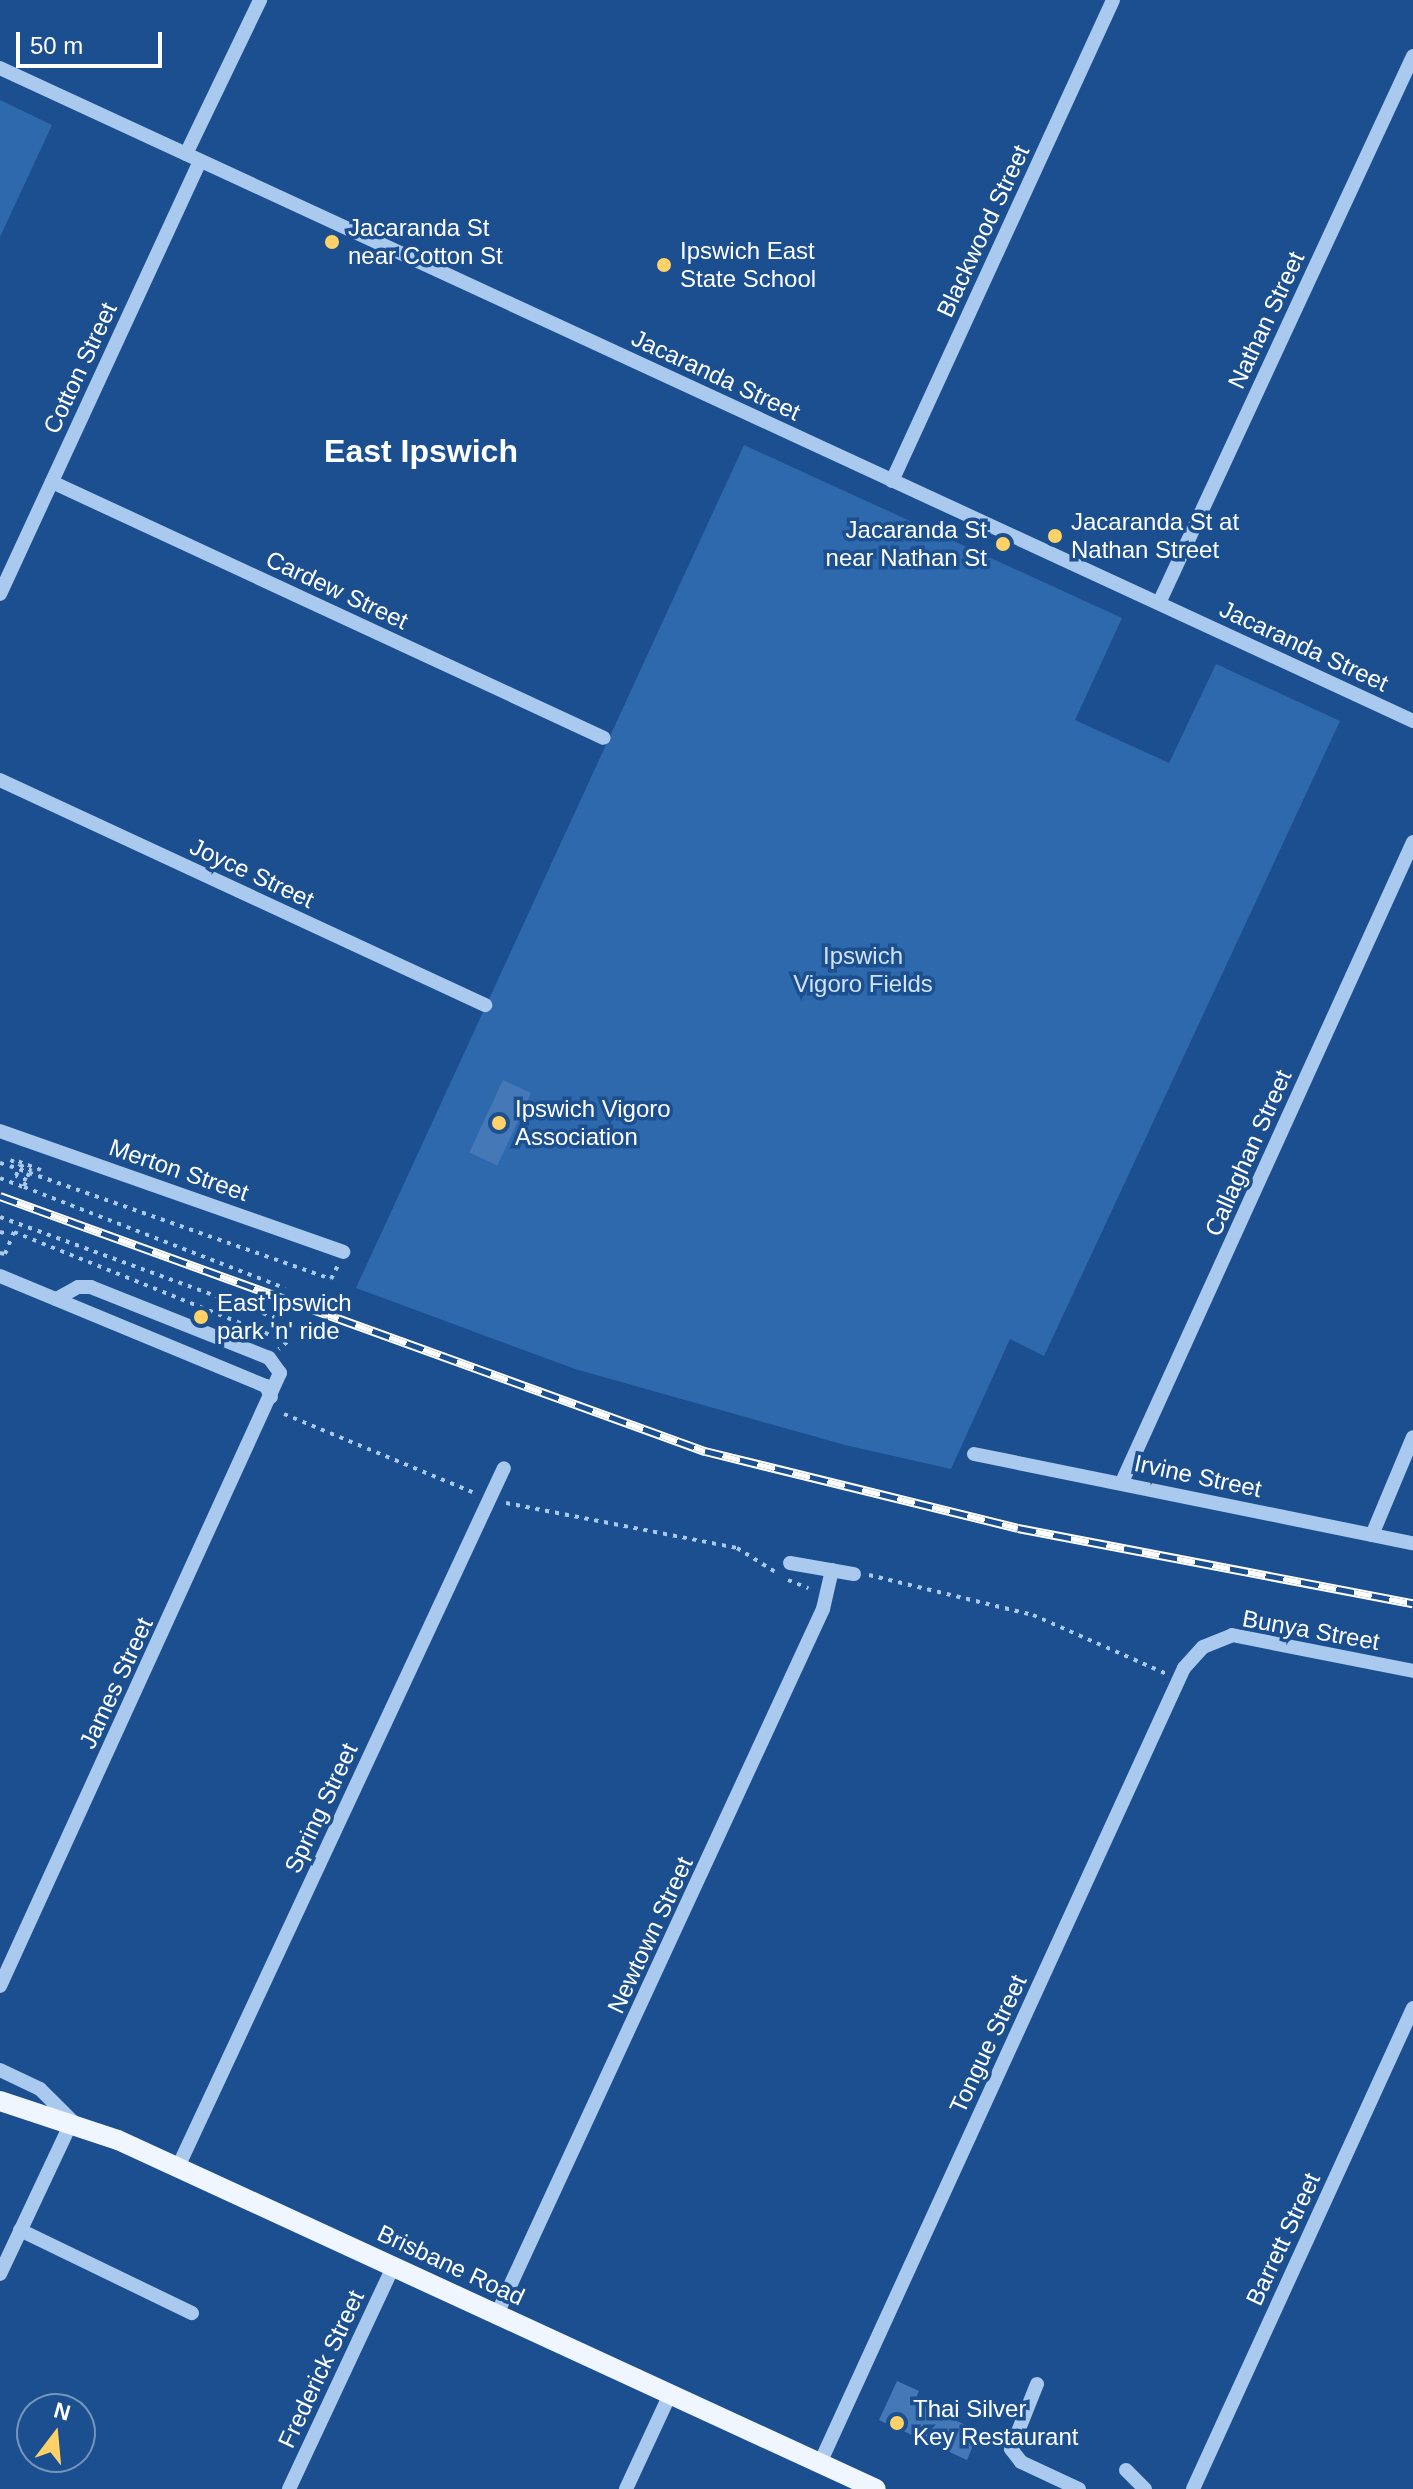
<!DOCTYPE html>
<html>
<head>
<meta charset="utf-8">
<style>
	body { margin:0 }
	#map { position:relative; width:1413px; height:2489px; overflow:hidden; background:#1b4f8f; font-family:Helvetica,sans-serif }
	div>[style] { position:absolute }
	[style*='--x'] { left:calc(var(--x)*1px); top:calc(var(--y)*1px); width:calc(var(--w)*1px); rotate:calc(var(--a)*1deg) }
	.green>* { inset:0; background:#2e69ad }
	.building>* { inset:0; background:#4478b7; transform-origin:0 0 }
	.path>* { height:4px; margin-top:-2px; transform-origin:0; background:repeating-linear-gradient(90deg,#a9c9ee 0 4px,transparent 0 10px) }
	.minor>* { height:14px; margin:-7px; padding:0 7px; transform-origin:7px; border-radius:7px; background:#a9c9ee }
	.major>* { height:20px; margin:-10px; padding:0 10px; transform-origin:10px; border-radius:10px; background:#f0f6ff }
	.rail>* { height:9px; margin-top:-4.5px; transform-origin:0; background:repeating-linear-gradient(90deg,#1b4f8f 0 18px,#fff 0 36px); box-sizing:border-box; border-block:2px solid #fff }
	.dots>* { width:22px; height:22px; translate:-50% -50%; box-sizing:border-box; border:4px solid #1b4f8f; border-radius:50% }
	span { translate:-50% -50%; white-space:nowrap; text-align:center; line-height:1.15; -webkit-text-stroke:7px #1b4f8f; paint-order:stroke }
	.poi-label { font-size:24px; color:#fff }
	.left { translate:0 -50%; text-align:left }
	.right { translate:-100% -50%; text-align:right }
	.street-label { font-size:24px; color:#fff }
	.park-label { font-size:24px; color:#cfe3fa }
	.district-label { font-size:32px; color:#fff; font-weight:700 }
	.north { position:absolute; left:16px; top:2393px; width:80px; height:80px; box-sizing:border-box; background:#1b4f8f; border:2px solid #7695bc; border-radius:50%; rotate:16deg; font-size:22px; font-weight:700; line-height:32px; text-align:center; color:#fff }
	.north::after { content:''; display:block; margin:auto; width:28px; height:36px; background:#ffd166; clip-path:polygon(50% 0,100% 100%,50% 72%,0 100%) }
	.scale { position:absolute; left:16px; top:32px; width:146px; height:36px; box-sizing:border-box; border:4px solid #fff; border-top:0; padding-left:10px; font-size:24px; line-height:28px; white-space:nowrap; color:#fff; -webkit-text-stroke:6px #1b4f8f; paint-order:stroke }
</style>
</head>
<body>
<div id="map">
	<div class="green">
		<i style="clip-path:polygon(0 100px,52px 125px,0 237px)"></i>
		<i style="clip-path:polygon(744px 445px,1122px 618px,1075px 720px,1169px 763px,1216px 664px,1340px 721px,1044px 1356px,1010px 1339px,951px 1469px,845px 1445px,575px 1369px,356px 1288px)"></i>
	</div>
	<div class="building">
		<i style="left:503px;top:1080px;width:31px;height:80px;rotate:25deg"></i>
		<i style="clip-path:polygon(897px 2381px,919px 2391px,914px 2402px,979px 2431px,967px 2460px,879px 2420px)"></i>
	</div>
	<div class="path">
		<i style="--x:0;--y:1163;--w:10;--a:17"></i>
		<i style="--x:41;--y:1170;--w:30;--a:-159"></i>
		<i style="--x:13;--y:1159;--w:8;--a:113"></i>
		<i style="--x:10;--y:1166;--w:340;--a:19.4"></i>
		<i style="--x:331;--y:1279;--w:16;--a:-63"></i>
		<i style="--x:29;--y:1173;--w:15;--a:110"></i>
		<i style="--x:24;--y:1187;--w:280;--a:21.2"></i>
		<i style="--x:0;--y:1178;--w:26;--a:21"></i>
		<i style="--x:27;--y:1180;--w:12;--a:-160"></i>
		<i style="--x:16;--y:1176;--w:12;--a:-70"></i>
		<i style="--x:20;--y:1165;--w:13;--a:27"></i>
		<i style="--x:0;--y:1217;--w:292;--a:20.1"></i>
		<i style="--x:0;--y:1232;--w:8;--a:14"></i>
		<i style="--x:0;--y:1253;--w:5;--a:11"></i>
		<i style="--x:5;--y:1254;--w:24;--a:-68"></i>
		<i style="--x:14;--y:1232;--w:294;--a:21.9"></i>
		<i style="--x:287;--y:1342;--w:11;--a:139"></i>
		<i style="--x:284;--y:1414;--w:204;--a:22.5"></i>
		<i style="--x:506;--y:1503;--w:235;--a:11"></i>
		<i style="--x:737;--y:1548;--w:47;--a:32"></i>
		<i style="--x:869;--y:1575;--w:169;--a:13.7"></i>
		<i style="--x:1033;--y:1615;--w:146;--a:23.8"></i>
		<i style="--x:788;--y:1580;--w:22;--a:22"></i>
	</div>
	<div class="minor">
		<i style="--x:0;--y:68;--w:1557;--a:24.8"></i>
		<i style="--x:186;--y:154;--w:171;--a:-64.3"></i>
		<i style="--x:892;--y:481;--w:529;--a:-65.32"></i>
		<i style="--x:52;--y:482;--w:608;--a:24.88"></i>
		<i style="--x:0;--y:594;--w:477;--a:-65.2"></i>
		<i style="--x:1159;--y:603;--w:603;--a:-65.09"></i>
		<i style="--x:0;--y:780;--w:535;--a:24.89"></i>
		<i style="--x:0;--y:1131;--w:364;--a:19.4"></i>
		<i style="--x:0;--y:1276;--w:288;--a:22.5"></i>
		<i style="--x:266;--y:1386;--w:12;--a:66"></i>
		<i style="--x:974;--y:1454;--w:448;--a:11.5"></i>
		<i style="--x:1122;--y:1482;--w:703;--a:-65.55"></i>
		<i style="--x:1372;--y:1535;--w:106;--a:-67.3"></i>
		<i style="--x:790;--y:1563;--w:65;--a:9.8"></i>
		<i style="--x:0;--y:1986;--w:674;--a:-65.45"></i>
		<i style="--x:280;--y:1373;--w:19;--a:-126"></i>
		<i style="--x:269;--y:1358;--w:192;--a:-158.3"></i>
		<i style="--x:91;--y:1287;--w:13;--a:180"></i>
		<i style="--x:78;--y:1287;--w:25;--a:151"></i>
		<i style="--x:0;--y:2070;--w:44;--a:25.4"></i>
		<i style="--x:40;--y:2089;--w:45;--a:45"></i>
		<i style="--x:72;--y:2121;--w:169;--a:115.2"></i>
		<i style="--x:178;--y:2167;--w:771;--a:-65"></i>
		<i style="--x:20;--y:2230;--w:191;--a:25.8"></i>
		<i style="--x:497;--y:2314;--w:777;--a:-65.18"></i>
		<i style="--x:823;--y:1609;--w:40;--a:-77"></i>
		<i style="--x:1037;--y:2384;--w:70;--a:111.8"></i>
		<i style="--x:1011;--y:2449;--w:16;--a:52"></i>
		<i style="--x:1021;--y:2462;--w:64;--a:25"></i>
		<i style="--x:820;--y:2463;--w:874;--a:-65.4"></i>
		<i style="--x:1184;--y:1668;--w:28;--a:-48"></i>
		<i style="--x:1203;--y:1647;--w:31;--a:-22"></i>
		<i style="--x:1232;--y:1635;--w:185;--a:11.2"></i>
		<i style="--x:1126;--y:2470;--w:27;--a:45"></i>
		<i style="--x:289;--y:2489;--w:245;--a:-64.9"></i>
		<i style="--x:626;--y:2489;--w:105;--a:-65.1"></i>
		<i style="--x:1193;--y:2489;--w:529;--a:-65.42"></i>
	</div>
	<div class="major">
		<i style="--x:0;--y:2101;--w:124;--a:18.3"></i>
		<i style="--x:118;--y:2140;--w:834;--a:24.72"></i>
	</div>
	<div class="rail">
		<i style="--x:0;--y:1196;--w:750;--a:19.89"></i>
		<i style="--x:705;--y:1451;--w:322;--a:13.8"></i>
		<i style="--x:1018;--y:1528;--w:402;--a:10.8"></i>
	</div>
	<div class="dots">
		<i style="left:332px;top:242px;background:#ffd166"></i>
		<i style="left:664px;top:265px;background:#ffd166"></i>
		<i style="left:1055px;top:536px;background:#ffd166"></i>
		<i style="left:1003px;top:544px;background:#ffd166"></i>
		<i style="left:499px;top:1123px;background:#ffd166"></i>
		<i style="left:201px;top:1317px;background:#ffd166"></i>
		<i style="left:897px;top:2423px;background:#ffd166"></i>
	</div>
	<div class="poi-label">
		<span class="left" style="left:348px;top:242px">Jacaranda St<br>near Cotton St</span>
		<span class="left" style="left:680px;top:265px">Ipswich East<br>State School</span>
		<span class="left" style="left:1071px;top:536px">Jacaranda St at<br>Nathan Street</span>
		<span class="right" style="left:987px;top:544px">Jacaranda St<br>near Nathan St</span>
		<span class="left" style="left:515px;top:1123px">Ipswich Vigoro<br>Association</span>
		<span class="left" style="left:217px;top:1317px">East Ipswich<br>park 'n' ride</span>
		<span class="left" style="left:913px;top:2423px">Thai Silver<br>Key Restaurant</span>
	</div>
	<div class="street-label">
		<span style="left:983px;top:231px;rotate:-65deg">Blackwood Street</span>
		<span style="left:1266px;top:320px;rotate:-65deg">Nathan Street</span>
		<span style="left:80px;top:368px;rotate:-65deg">Cotton Street</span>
		<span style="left:716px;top:375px;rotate:25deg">Jacaranda Street</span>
		<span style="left:337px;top:590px;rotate:25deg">Cardew Street</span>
		<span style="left:1304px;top:646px;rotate:25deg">Jacaranda Street</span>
		<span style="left:252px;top:873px;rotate:25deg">Joyce Street</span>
		<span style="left:1248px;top:1153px;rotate:-66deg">Callaghan Street</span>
		<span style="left:179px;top:1170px;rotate:19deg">Merton Street</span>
		<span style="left:1198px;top:1476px;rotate:12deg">Irvine Street</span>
		<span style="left:1311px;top:1630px;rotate:10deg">Bunya Street</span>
		<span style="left:116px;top:1683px;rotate:-65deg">James Street</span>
		<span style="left:321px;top:1808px;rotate:-65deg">Spring Street</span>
		<span style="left:650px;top:1935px;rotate:-65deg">Newtown Street</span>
		<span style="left:988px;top:2044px;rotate:-65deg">Tongue Street</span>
		<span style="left:1283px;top:2239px;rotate:-65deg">Barrett Street</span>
		<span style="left:451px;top:2265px;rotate:25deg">Brisbane Road</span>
		<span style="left:321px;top:2369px;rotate:-65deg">Frederick Street</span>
	</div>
	<div class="park-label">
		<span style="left:863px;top:970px">Ipswich<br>Vigoro Fields</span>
	</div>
	<div class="district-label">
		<span style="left:421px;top:451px">East Ipswich</span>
	</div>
	<div class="north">N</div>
	<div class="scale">50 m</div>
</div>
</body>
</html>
